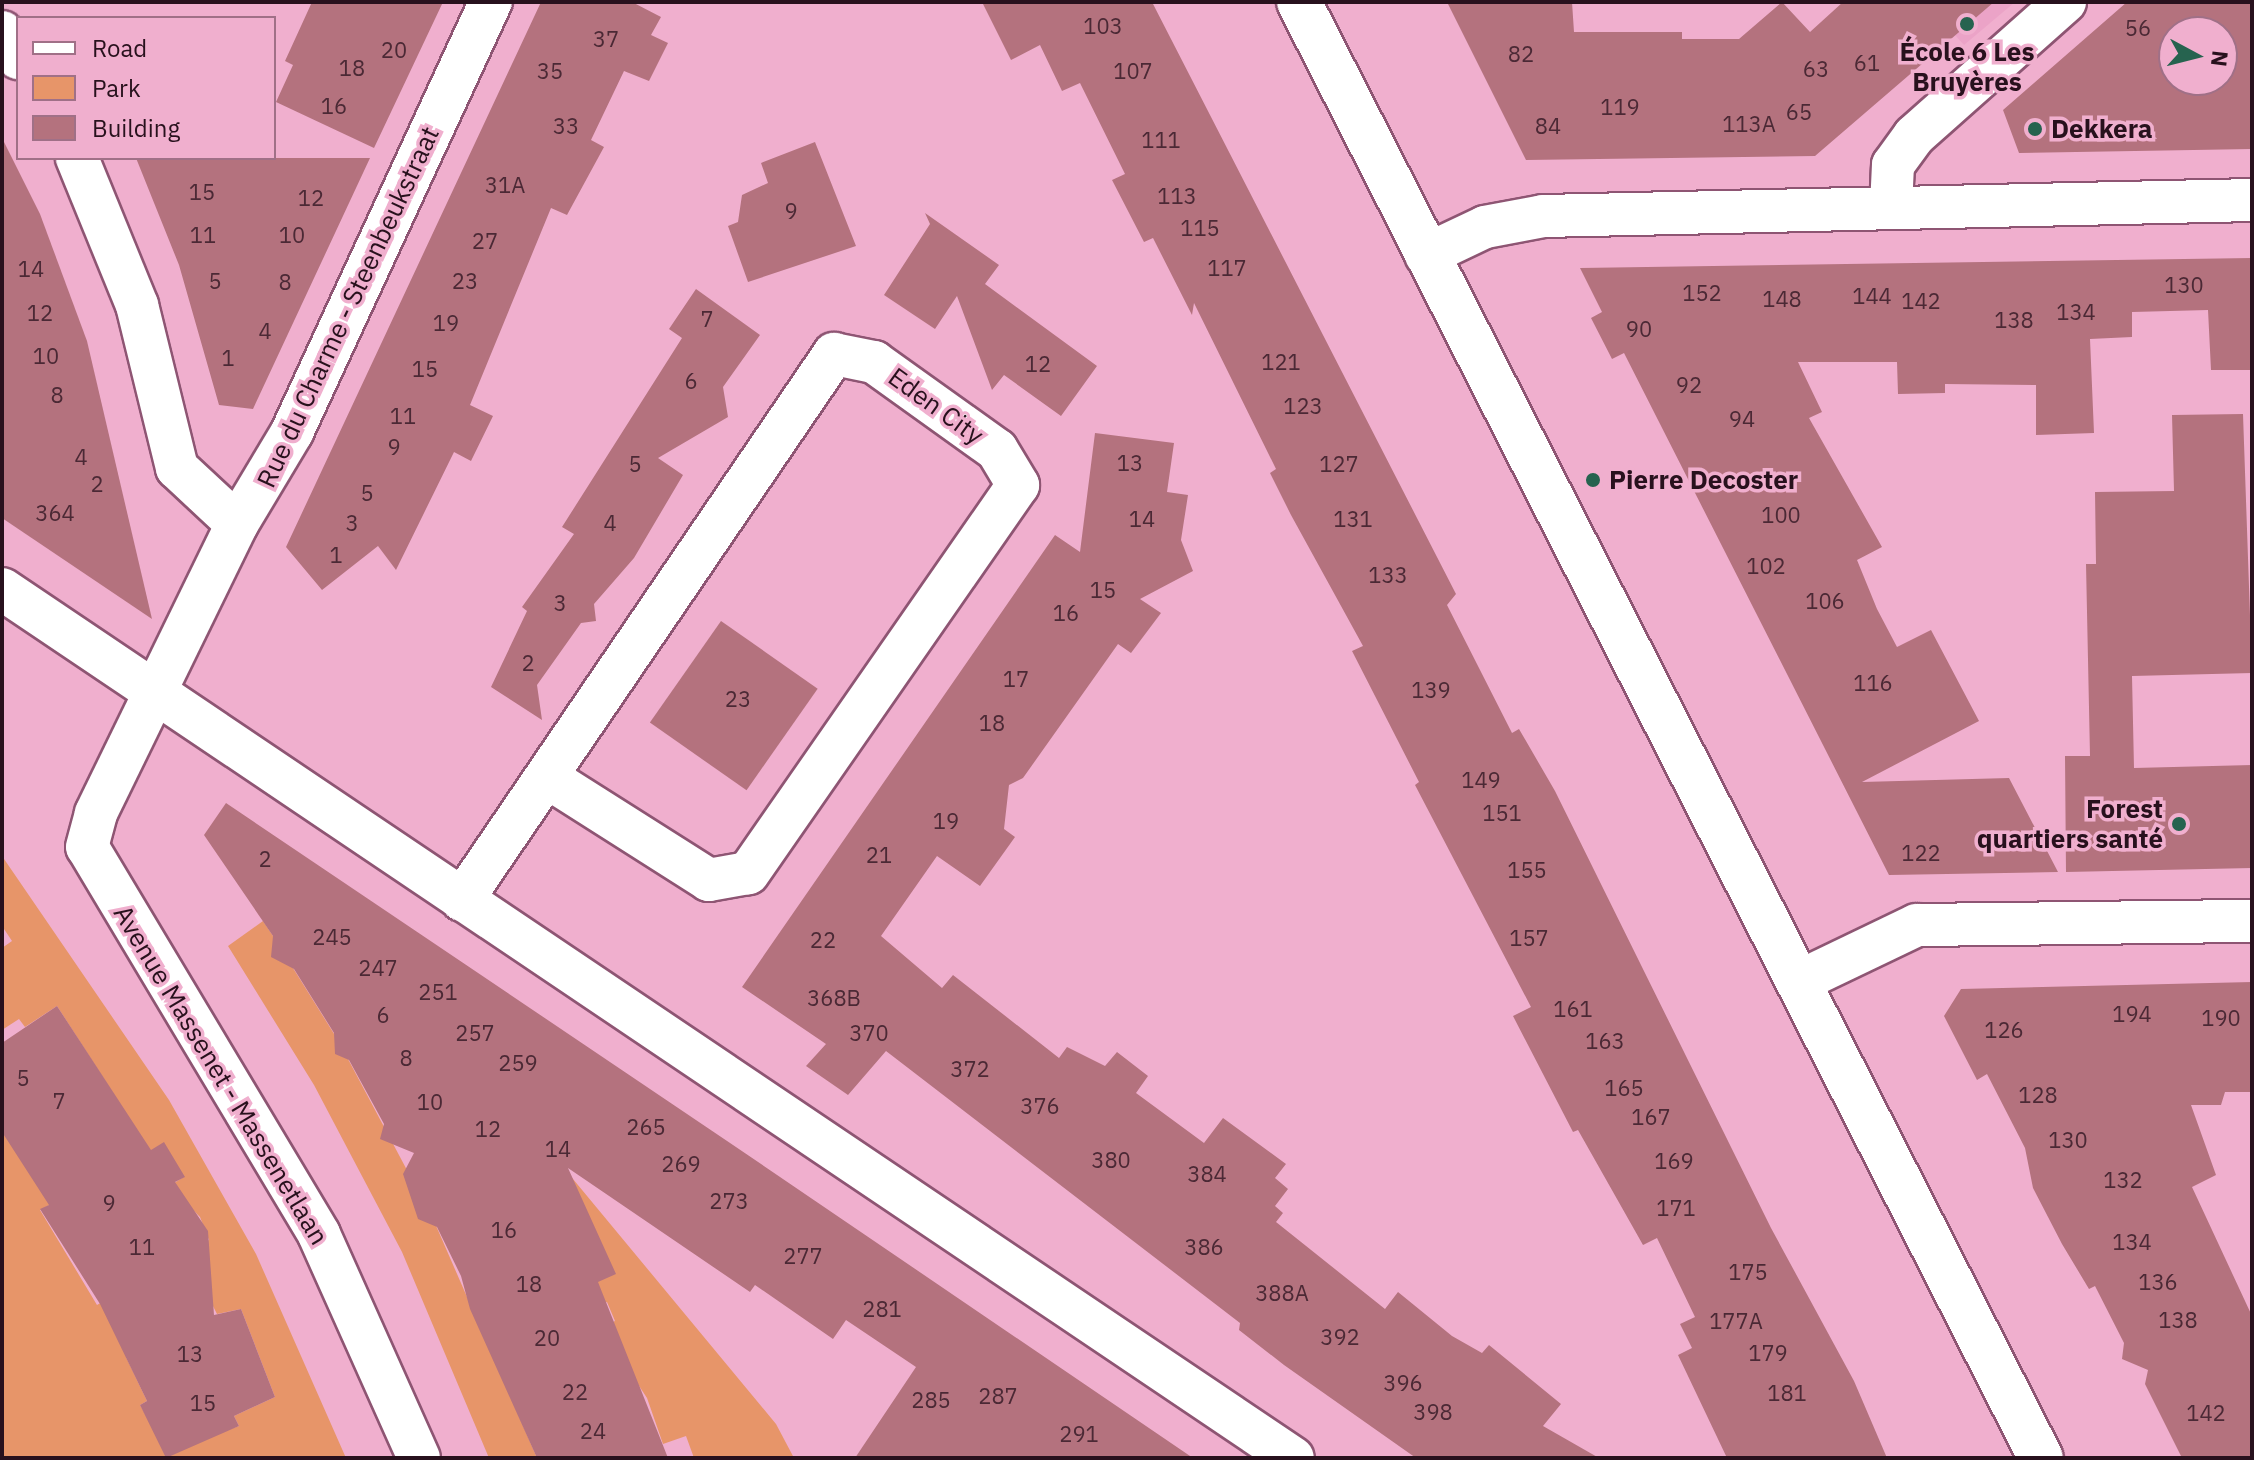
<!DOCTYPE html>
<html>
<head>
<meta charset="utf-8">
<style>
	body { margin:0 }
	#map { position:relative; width:2254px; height:1460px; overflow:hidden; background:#f0afce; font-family:"IBM Plex Sans",sans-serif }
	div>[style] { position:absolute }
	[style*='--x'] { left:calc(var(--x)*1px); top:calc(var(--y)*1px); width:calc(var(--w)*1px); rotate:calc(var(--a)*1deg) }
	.built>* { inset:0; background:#eba3c7 }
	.green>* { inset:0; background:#e79569 }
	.building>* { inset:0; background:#b4727e; transform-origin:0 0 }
	.roads { filter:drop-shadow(2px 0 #8e5573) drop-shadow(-2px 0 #8e5573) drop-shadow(0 2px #8e5573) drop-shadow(0 -2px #8e5573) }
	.minor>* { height:42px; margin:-21px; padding:0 21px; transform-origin:21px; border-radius:21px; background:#fff }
	.tertiary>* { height:44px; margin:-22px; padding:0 22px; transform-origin:22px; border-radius:22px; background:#fff }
	.dots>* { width:22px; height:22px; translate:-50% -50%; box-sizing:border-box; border:4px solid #f0afce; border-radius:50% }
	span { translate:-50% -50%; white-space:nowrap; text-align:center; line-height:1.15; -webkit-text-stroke:7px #f0afce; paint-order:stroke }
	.number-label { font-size:22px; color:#4b2935 }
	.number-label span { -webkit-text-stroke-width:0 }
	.poi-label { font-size:26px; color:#28111d; font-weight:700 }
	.left { translate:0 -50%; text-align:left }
	.right { translate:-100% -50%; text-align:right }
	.street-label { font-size:26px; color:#28111d }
	.frame { position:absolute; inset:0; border:4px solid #28111d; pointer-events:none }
	.legend { position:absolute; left:16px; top:16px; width:260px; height:144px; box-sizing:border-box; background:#f0afce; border:2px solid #a07087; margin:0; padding:10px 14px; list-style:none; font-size:24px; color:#28111d }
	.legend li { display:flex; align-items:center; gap:16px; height:40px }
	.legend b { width:40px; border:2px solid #a07087 }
	.north { position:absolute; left:2158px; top:16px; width:80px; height:80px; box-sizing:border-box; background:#f0afce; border:2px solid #a07087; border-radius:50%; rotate:97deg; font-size:22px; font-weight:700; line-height:32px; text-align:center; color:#28111d }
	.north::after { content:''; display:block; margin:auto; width:28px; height:36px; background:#26634f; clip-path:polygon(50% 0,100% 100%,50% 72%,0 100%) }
</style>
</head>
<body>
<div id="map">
	<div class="built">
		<i style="clip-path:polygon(1925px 2px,2015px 2px,1964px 45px)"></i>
	</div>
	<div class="green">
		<i style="clip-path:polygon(evenodd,2px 856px,169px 1100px,256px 1254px,346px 1458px,2px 1458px,2px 1132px,115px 1096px,57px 1006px,25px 1027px,19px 1019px,2px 1030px,2px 948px,12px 941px,2px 926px,2px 856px,119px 1168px,184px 1177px,169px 1186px,200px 1217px,209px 1240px,97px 1305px,40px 1210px,119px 1168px,2px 856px,212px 1304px,217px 1314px,241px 1309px,275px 1397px,234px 1416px,239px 1426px,166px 1452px,140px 1405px,147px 1401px,126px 1357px,212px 1304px)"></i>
		<i style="clip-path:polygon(263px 921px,275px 939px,273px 957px,288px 960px,336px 1037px,336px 1052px,348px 1059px,434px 1221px,537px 1458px,489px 1458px,402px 1252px,314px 1085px,228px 946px)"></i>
		<i style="clip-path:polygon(568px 1173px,776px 1424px,794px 1458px,694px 1458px,686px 1436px,663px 1444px,647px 1398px,601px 1328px,615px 1321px,607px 1302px,593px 1308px)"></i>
	</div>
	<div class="building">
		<i style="clip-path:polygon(312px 2px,443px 2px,374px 148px,276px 102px,293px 65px,285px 61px)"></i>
		<i style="clip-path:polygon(541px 2px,632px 2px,661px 17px,651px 35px,668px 43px,649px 81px,624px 71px,591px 140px,604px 147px,567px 215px,551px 208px,470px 405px,493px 416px,471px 461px,454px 452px,396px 570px,378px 546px,322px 590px,286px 547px)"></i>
		<i style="clip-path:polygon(982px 2px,1152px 2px,1456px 594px,1447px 605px,1512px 733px,1519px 729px,1555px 791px,1771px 1228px,1854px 1381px,1887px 1458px,1727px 1458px,1678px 1355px,1692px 1348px,1680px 1324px,1695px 1317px,1657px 1238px,1643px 1245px,1578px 1130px,1573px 1132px,1513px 1016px,1531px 1007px,1415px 785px,1419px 782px,1352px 651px,1363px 646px,1291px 515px,1270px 473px,1276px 469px,1194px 303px,1192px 315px,1153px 238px,1144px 242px,1112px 180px,1125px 174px,1080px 83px,1062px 91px,1040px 45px,1011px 60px)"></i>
		<i style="clip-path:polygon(1447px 2px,1572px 2px,1574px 32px,1682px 32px,1682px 39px,1739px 39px,1782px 2px,1810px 32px,1843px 2px,1994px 2px,1815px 156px,1526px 160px)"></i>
		<i style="clip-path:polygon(evenodd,2127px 2px,2252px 2px,2252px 149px,2019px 153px,2003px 110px,2127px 2px,2174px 32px,2222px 32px,2222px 80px,2174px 80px,2174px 32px)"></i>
		<i style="clip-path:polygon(2px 138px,40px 214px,87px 341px,152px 619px,2px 518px)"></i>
		<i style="clip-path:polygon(815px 142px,856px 246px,748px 282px,728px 226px,738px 222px,742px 195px,768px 183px,761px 163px)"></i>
		<i style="clip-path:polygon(136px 158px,370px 158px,253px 409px,219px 405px,179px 265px)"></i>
		<i style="clip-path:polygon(925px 213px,999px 265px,985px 284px,1097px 366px,1061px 416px,1004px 375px,992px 390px,957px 296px,935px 329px,884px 295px,930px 224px)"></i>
		<i style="clip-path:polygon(2252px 258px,2252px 370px,2211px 370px,2208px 310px,2132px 312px,2132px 337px,2090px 339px,2094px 433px,2036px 435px,2036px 385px,1945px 384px,1945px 393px,1898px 394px,1897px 362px,1798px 362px,1822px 412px,1809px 418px,1882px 547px,1857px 560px,1877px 609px,1897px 647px,1931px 630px,1979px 721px,1862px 782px,2009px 778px,2058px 872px,1889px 875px,1624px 353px,1612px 359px,1591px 318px,1602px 312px,1580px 268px)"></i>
		<i style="clip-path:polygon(696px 289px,760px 335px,723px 387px,728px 417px,658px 458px,683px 475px,634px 558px,594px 604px,596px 621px,581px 623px,537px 685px,542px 720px,491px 687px,527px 611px,522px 607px,574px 534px,562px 527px,682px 338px,669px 329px)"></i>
		<i style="clip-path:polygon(2243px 414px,2252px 673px,2132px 676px,2134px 768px,2252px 765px,2252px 868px,2066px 872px,2065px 756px,2090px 756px,2086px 564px,2096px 564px,2095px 492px,2174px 491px,2172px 415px)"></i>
		<i style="clip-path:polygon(1095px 433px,1174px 443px,1167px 492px,1188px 495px,1181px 540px,1193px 571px,1140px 599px,1161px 613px,1131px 653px,1118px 644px,1023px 778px,1009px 785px,1004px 829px,1015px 837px,980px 886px,937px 856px,881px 936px,942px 988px,953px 975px,1059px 1058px,1067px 1047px,1105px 1066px,1117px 1052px,1148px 1076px,1136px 1093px,1204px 1143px,1223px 1118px,1286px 1164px,1275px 1178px,1288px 1189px,1275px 1206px,1283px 1213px,1276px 1222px,1385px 1309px,1398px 1292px,1452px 1336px,1482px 1353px,1489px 1345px,1561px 1404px,1543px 1426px,1599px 1458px,1416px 1458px,1284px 1365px,1239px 1330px,1240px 1323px,886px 1051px,848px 1095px,806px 1066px,826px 1044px,742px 987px,1055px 535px,1080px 552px)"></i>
		<i style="left:721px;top:621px;width:118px;height:124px;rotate:35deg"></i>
		<i style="clip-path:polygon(226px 803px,733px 1145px,1193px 1458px,855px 1458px,916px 1367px,846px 1320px,833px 1339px,755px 1285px,750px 1292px,568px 1168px,616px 1274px,598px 1282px,668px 1458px,537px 1458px,470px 1309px,461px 1276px,437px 1227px,418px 1219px,403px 1174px,414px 1153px,380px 1139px,384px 1124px,349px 1060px,335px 1054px,334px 1033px,294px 969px,271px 957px,273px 936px,204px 835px)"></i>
		<i style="clip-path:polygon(2252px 982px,2252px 1092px,2225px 1092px,2221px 1105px,2191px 1105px,2216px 1175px,2192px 1187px,2252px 1316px,2252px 1458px,2182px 1458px,2145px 1384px,2148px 1370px,2122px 1359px,2124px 1343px,2095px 1286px,2089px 1289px,2062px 1244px,2033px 1188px,2025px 1148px,1987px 1074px,1977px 1080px,1944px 1016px,1961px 989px)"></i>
		<i style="clip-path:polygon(57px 1006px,151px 1150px,164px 1142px,185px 1177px,175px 1182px,208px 1231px,214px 1315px,241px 1309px,275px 1397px,234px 1416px,239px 1426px,166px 1458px,140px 1405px,147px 1401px,100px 1304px,40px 1209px,49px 1205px,2px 1132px,2px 1043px)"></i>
	</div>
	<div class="roads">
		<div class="minor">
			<i style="--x:2;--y:32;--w:31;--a:58"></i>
			<i style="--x:77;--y:158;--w:159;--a:67.8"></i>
			<i style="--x:137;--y:305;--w:168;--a:76.2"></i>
			<i style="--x:177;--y:468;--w:82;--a:43"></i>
			<i style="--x:1891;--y:207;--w:42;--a:-87.3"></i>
			<i style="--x:1893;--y:165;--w:36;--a:-54"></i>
			<i style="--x:1914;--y:136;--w:202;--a:-41.6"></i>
			<i style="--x:1426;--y:255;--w:65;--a:-25.4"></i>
			<i style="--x:1485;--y:227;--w:59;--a:-10.7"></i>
			<i style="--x:1543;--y:216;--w:709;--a:-1.29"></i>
			<i style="--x:2;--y:589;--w:1556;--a:33.95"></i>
			<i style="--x:462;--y:900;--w:661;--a:-55.73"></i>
			<i style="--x:834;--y:354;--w:41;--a:11.3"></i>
			<i style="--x:874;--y:362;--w:151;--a:35.6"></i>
			<i style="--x:997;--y:450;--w:41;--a:59"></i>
			<i style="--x:1018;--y:485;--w:473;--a:124.8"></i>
			<i style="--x:748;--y:873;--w:40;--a:170"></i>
			<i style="--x:709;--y:880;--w:192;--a:-147.6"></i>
			<i style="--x:1802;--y:980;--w:127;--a:-25.6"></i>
			<i style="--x:1917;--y:925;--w:335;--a:-0.7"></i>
			<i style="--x:419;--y:1458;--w:245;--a:-114.1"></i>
			<i style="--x:319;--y:1234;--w:451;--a:-120.9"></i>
			<i style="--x:87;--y:847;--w:35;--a:-75"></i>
			<i style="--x:96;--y:813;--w:322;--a:-64"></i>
			<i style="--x:237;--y:524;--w:107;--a:-59.1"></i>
			<i style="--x:292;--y:432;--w:474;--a:-65.2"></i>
		</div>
		<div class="tertiary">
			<i style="--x:1299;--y:2;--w:1634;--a:63"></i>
		</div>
	</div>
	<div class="dots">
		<i style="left:1967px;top:24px;background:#26634f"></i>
		<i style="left:2035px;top:129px;background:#26634f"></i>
		<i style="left:1593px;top:480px;background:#26634f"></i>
		<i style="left:2179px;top:824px;background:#26634f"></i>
	</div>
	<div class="number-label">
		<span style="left:1103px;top:26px">103</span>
		<span style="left:2138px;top:28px">56</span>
		<span style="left:606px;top:39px">37</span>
		<span style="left:394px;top:50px">20</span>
		<span style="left:1521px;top:54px">82</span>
		<span style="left:1867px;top:63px">61</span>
		<span style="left:352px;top:68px">18</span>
		<span style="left:1816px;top:69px">63</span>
		<span style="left:550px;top:71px">35</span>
		<span style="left:1133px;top:71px">107</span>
		<span style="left:334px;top:106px">16</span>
		<span style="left:1620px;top:107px">119</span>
		<span style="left:1799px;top:112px">65</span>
		<span style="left:1749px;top:124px">113A</span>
		<span style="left:566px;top:126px">33</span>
		<span style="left:1548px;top:126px">84</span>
		<span style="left:1161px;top:140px">111</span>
		<span style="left:505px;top:185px">31A</span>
		<span style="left:202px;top:192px">15</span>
		<span style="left:1177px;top:196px">113</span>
		<span style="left:311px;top:198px">12</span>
		<span style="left:791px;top:211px">9</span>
		<span style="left:1200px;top:228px">115</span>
		<span style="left:203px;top:235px">11</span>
		<span style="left:292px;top:235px">10</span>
		<span style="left:485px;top:241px">27</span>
		<span style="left:1227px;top:268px">117</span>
		<span style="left:31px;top:269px">14</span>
		<span style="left:215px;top:281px">5</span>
		<span style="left:465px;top:281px">23</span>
		<span style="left:285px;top:282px">8</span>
		<span style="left:2184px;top:285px">130</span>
		<span style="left:1702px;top:293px">152</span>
		<span style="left:1872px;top:296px">144</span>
		<span style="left:1782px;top:299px">148</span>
		<span style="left:1921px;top:301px">142</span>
		<span style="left:2076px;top:312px">134</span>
		<span style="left:40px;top:313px">12</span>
		<span style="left:707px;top:319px">7</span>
		<span style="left:2014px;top:320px">138</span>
		<span style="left:446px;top:323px">19</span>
		<span style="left:1639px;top:329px">90</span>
		<span style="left:265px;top:331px">4</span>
		<span style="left:46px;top:356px">10</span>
		<span style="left:228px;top:358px">1</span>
		<span style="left:1281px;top:362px">121</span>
		<span style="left:1038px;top:364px">12</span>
		<span style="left:425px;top:369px">15</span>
		<span style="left:691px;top:381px">6</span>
		<span style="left:1689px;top:385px">92</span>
		<span style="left:57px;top:395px">8</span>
		<span style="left:1303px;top:406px">123</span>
		<span style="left:403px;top:416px">11</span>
		<span style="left:1742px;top:419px">94</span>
		<span style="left:394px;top:447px">9</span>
		<span style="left:81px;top:457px">4</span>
		<span style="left:1130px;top:463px">13</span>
		<span style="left:635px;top:464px">5</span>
		<span style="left:1339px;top:464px">127</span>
		<span style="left:97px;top:484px">2</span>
		<span style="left:367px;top:493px">5</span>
		<span style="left:55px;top:513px">364</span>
		<span style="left:1781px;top:515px">100</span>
		<span style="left:1142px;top:519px">14</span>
		<span style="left:1353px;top:519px">131</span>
		<span style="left:352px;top:523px">3</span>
		<span style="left:610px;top:523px">4</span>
		<span style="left:336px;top:555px">1</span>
		<span style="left:1766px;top:566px">102</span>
		<span style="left:1388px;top:575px">133</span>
		<span style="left:1103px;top:590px">15</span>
		<span style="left:1825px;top:601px">106</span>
		<span style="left:560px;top:603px">3</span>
		<span style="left:1066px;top:613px">16</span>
		<span style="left:528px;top:663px">2</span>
		<span style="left:1016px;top:679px">17</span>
		<span style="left:1873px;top:683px">116</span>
		<span style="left:1431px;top:690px">139</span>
		<span style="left:738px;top:699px">23</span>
		<span style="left:992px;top:723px">18</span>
		<span style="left:1481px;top:780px">149</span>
		<span style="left:1502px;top:813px">151</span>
		<span style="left:946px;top:821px">19</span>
		<span style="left:1921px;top:853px">122</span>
		<span style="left:879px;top:855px">21</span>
		<span style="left:265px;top:859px">2</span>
		<span style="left:1527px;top:870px">155</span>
		<span style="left:332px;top:937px">245</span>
		<span style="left:1529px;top:938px">157</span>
		<span style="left:823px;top:940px">22</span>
		<span style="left:378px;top:968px">247</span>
		<span style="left:438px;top:992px">251</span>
		<span style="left:834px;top:998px">368B</span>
		<span style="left:1573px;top:1009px">161</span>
		<span style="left:2132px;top:1014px">194</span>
		<span style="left:383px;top:1015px">6</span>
		<span style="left:2221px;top:1018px">190</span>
		<span style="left:2004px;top:1030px">126</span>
		<span style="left:475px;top:1033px">257</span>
		<span style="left:869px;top:1033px">370</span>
		<span style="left:1605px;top:1041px">163</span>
		<span style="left:406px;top:1058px">8</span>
		<span style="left:518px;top:1063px">259</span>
		<span style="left:970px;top:1069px">372</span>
		<span style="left:23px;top:1078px">5</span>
		<span style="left:1624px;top:1088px">165</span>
		<span style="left:2038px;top:1095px">128</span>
		<span style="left:59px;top:1101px">7</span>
		<span style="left:430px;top:1102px">10</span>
		<span style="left:1040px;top:1106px">376</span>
		<span style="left:1651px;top:1117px">167</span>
		<span style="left:646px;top:1127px">265</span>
		<span style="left:488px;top:1129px">12</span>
		<span style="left:2068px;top:1140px">130</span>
		<span style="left:558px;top:1149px">14</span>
		<span style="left:1111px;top:1160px">380</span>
		<span style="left:1674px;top:1161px">169</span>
		<span style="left:681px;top:1164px">269</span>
		<span style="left:1207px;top:1174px">384</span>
		<span style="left:2123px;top:1180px">132</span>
		<span style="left:729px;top:1201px">273</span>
		<span style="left:109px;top:1203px">9</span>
		<span style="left:1676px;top:1208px">171</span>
		<span style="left:504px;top:1230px">16</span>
		<span style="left:2132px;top:1242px">134</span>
		<span style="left:142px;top:1247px">11</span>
		<span style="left:1204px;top:1247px">386</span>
		<span style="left:803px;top:1256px">277</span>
		<span style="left:1748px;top:1272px">175</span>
		<span style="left:2158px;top:1282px">136</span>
		<span style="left:529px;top:1284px">18</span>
		<span style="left:1282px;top:1293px">388A</span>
		<span style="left:882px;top:1309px">281</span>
		<span style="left:2178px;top:1320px">138</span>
		<span style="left:1736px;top:1321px">177A</span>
		<span style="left:1340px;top:1337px">392</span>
		<span style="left:547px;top:1338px">20</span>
		<span style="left:1768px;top:1353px">179</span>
		<span style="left:190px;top:1354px">13</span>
		<span style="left:1403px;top:1383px">396</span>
		<span style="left:575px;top:1392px">22</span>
		<span style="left:1787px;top:1393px">181</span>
		<span style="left:998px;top:1396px">287</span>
		<span style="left:931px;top:1400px">285</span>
		<span style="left:203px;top:1403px">15</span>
		<span style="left:1433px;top:1412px">398</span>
		<span style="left:2206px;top:1413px">142</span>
		<span style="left:593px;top:1431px">24</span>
		<span style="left:1079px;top:1434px">291</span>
	</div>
	<div class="poi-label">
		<span style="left:1967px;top:67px">École 6 Les<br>Bruyères</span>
		<span class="left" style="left:2051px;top:129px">Dekkera</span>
		<span class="left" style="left:1609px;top:480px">Pierre Decoster</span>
		<span class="right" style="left:2163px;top:824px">Forest<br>quartiers santé</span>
	</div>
	<div class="street-label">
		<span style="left:348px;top:307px;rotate:-65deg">Rue du Charme - Steenbeukstraat</span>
		<span style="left:936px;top:406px;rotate:36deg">Eden City</span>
		<span style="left:221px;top:1075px;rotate:59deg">Avenue Massenet - Massenetlaan</span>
	</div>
	<div class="frame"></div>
	<ul class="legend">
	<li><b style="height:10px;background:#fff"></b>Road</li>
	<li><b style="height:22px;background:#e79569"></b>Park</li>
	<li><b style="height:22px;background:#b4727e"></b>Building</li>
	</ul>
	<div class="north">N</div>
</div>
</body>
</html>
